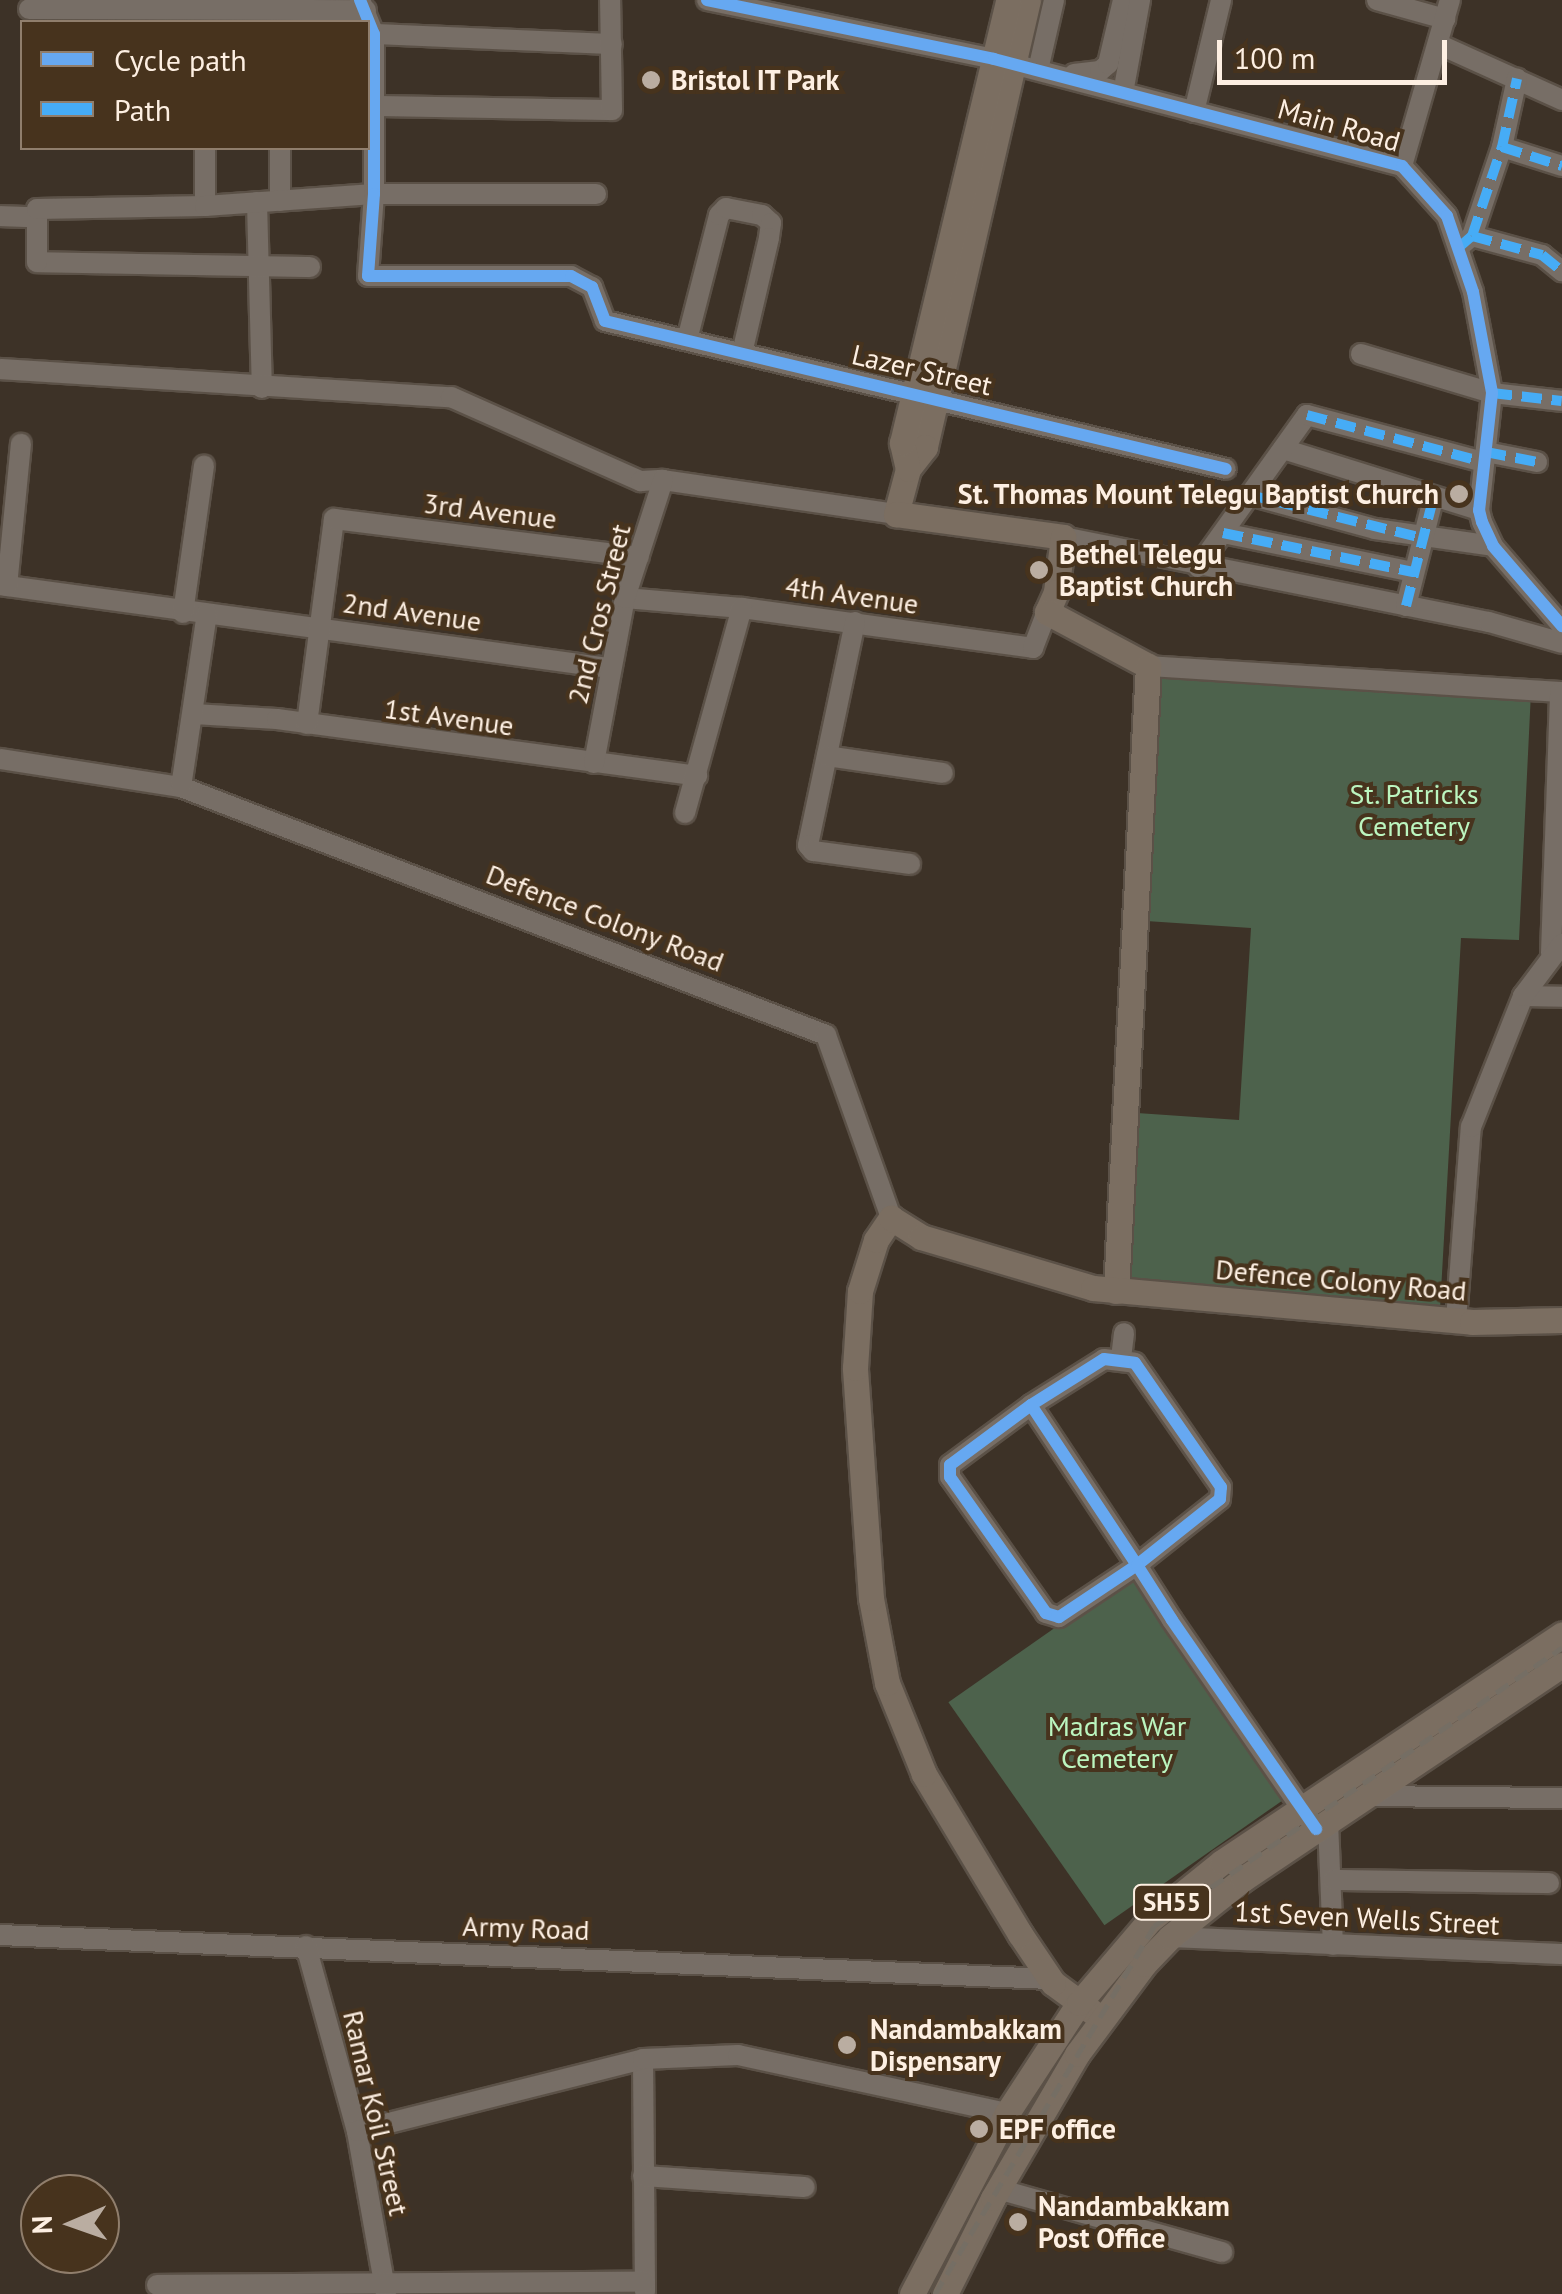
<!DOCTYPE html>
<html>
<head>
<meta charset="utf-8">
<style>
	body { margin:0 }
	#map { position:relative; width:1562px; height:2294px; overflow:hidden; background:#3d3227; font-family:"PT Sans",sans-serif }
	div>[style] { position:absolute }
	[style*='--x'] { left:calc(var(--x)*1px); top:calc(var(--y)*1px); width:calc(var(--w)*1px); rotate:calc(var(--a)*1deg) }
	.green>* { inset:0; background:#4d624c; transform-origin:0 0 }
	.roads { filter:drop-shadow(2px 0 #5b5147) drop-shadow(-2px 0 #5b5147) drop-shadow(0 2px #5b5147) drop-shadow(0 -2px #5b5147) }
	.minor>* { height:20px; margin:-10px; padding:0 10px; transform-origin:10px; border-radius:10px; background:#776e66 }
	.major>* { height:25px; margin:-12.5px; padding:0 12.5px; transform-origin:12.5px; border-radius:12.5px; background:#7b6e61 }
	.rail>* { height:5px; margin-top:-2.5px; transform-origin:0; background:repeating-linear-gradient(90deg,#756e64 0 15px,transparent 0 23px) }
	.quiet>* { height:10px; margin-top:-5px; transform-origin:0; background:repeating-linear-gradient(90deg,#46acf6 0 20px,transparent 0 30px) }
	.cycleway>* { height:12px; margin:-6px; padding:0 6px; transform-origin:6px; border-radius:6px; background:#66a8f1 }
	.dots>* { width:28px; height:28px; translate:-50% -50%; box-sizing:border-box; border:5px solid #47331d; border-radius:50% }
	span { translate:-50% -50%; white-space:nowrap; text-align:center; line-height:1.15; -webkit-text-stroke:8px #47331d; paint-order:stroke }
	.shield-label span { padding:2px 8px; background:#47331d; border:2px solid; border-radius:8px; -webkit-text-stroke-width:0 }
	.shield-label { font-size:25px; color:#fdefe2; font-weight:700 }
	.poi-label { font-size:28px; color:#fdefe2; font-weight:700 }
	.left { translate:0 -50%; text-align:left }
	.right { translate:-100% -50%; text-align:right }
	.street-label { font-size:28px; color:#fdefe2 }
	.park-label { font-size:28px; color:#bbf5bf }
	.legend { position:absolute; left:20px; top:20px; width:350px; height:130px; box-sizing:border-box; background:#47331d; border:2px solid #907e6c; margin:0; padding:12px 18px; list-style:none; font-size:30px; color:#fdefe2 }
	.legend li { display:flex; align-items:center; gap:20px; height:50px }
	.legend b { width:50px; border:2px solid #907e6c }
	.north { position:absolute; left:20px; top:2174px; width:100px; height:100px; box-sizing:border-box; background:#47331d; border:2px solid #907e6c; border-radius:50%; rotate:268deg; font-size:28px; font-weight:700; line-height:40px; text-align:center; color:#fdefe2 }
	.north::after { content:''; display:block; margin:auto; width:35px; height:45px; background:#baada1; clip-path:polygon(50% 0,100% 100%,50% 72%,0 100%) }
	.scale { position:absolute; left:1217px; top:40px; width:230px; height:45px; box-sizing:border-box; border:5px solid #fdefe2; border-top:0; padding-left:12px; font-size:30px; line-height:35px; white-space:nowrap; color:#fdefe2; -webkit-text-stroke:8px #47331d; paint-order:stroke }
</style>
</head>
<body>
<div id="map">
	<div class="green">
		<i style="clip-path:polygon(1159px 672px,1531px 692px,1519px 940px,1461px 938px,1440px 1309px,1128px 1281px,1137px 1113px,1239px 1120px,1251px 928px,1146px 921px)"></i>
		<i style="left:1136px;top:1571px;width:272px;height:229px;rotate:55deg"></i>
	</div>
	<div class="roads">
		<div class="minor">
			<i style="--x:360;--y:0;--w:37;--a:68"></i>
			<i style="--x:374;--y:34;--w:160;--a:90"></i>
			<i style="--x:374;--y:194;--w:82;--a:94.2"></i>
			<i style="--x:368;--y:276;--w:203;--a:0"></i>
			<i style="--x:571;--y:276;--w:24;--a:28"></i>
			<i style="--x:592;--y:287;--w:36;--a:69"></i>
			<i style="--x:605;--y:321;--w:638;--a:13.4"></i>
			<i style="--x:707;--y:0;--w:293;--a:11.6"></i>
			<i style="--x:994;--y:59;--w:422;--a:14.7"></i>
			<i style="--x:1402;--y:166;--w:67;--a:48"></i>
			<i style="--x:1447;--y:216;--w:80;--a:71.1"></i>
			<i style="--x:1473;--y:292;--w:103;--a:79.3"></i>
			<i style="--x:1492;--y:393;--w:118;--a:96.3"></i>
			<i style="--x:1479;--y:510;--w:12;--a:76"></i>
			<i style="--x:1482;--y:522;--w:26;--a:65"></i>
			<i style="--x:1493;--y:546;--w:106;--a:49.2"></i>
			<i style="--x:1377;--y:0;--w:71;--a:15.6"></i>
			<i style="--x:29;--y:9;--w:337;--a:0.2"></i>
			<i style="--x:374;--y:34;--w:238;--a:2.4"></i>
			<i style="--x:1438;--y:44;--w:136;--a:24.3"></i>
			<i style="--x:1038;--y:70;--w:72;--a:-77.1"></i>
			<i style="--x:1074;--y:74;--w:26;--a:-7"></i>
			<i style="--x:1100;--y:71;--w:11;--a:-41"></i>
			<i style="--x:1108;--y:64;--w:66;--a:-76.8"></i>
			<i style="--x:1123;--y:93;--w:95;--a:-79.6"></i>
			<i style="--x:374;--y:106;--w:238;--a:1"></i>
			<i style="--x:612;--y:110;--w:110;--a:-91"></i>
			<i style="--x:1194;--y:112;--w:115;--a:-76.4"></i>
			<i style="--x:1502;--y:147;--w:63;--a:17.6"></i>
			<i style="--x:1402;--y:166;--w:173;--a:-73.9"></i>
			<i style="--x:280;--y:201;--w:53;--a:-90"></i>
			<i style="--x:257;--y:202;--w:186;--a:88.5"></i>
			<i style="--x:205;--y:206;--w:58;--a:-90"></i>
			<i style="--x:0;--y:216;--w:37;--a:2"></i>
			<i style="--x:1472;--y:236;--w:73;--a:15.2"></i>
			<i style="--x:1542;--y:255;--w:26;--a:39"></i>
			<i style="--x:1458;--y:248;--w:18;--a:-41"></i>
			<i style="--x:1472;--y:236;--w:94;--a:-71.4"></i>
			<i style="--x:1502;--y:147;--w:70;--a:-77.6"></i>
			<i style="--x:310;--y:267;--w:273;--a:-179"></i>
			<i style="--x:37;--y:262;--w:53;--a:-90"></i>
			<i style="--x:37;--y:209;--w:168;--a:-1"></i>
			<i style="--x:205;--y:206;--w:169;--a:-4.1"></i>
			<i style="--x:374;--y:194;--w:222;--a:0"></i>
			<i style="--x:687;--y:340;--w:129;--a:-75.6"></i>
			<i style="--x:719;--y:215;--w:10;--a:-45"></i>
			<i style="--x:726;--y:208;--w:37;--a:11"></i>
			<i style="--x:762;--y:215;--w:12;--a:42"></i>
			<i style="--x:771;--y:223;--w:15;--a:98"></i>
			<i style="--x:769;--y:238;--w:118;--a:103.2"></i>
			<i style="--x:1361;--y:354;--w:137;--a:16.6"></i>
			<i style="--x:1492;--y:393;--w:70;--a:6.5"></i>
			<i style="--x:0;--y:369;--w:452;--a:3.6"></i>
			<i style="--x:451;--y:397;--w:208;--a:23.9"></i>
			<i style="--x:641;--y:481;--w:22;--a:-3"></i>
			<i style="--x:663;--y:480;--w:235;--a:8.3"></i>
			<i style="--x:1283;--y:449;--w:205;--a:17.3"></i>
			<i style="--x:1486;--y:452;--w:52;--a:11.1"></i>
			<i style="--x:1250;--y:495;--w:130;--a:15.2"></i>
			<i style="--x:1375;--y:529;--w:119;--a:8.2"></i>
			<i style="--x:1223;--y:533;--w:194;--a:11.6"></i>
			<i style="--x:1063;--y:537;--w:434;--a:11.3"></i>
			<i style="--x:1489;--y:622;--w:76;--a:16"></i>
			<i style="--x:1198;--y:567;--w:187;--a:-54.4"></i>
			<i style="--x:1307;--y:415;--w:183;--a:14.9"></i>
			<i style="--x:0;--y:585;--w:615;--a:7.76"></i>
			<i style="--x:7;--y:586;--w:143;--a:-84.4"></i>
			<i style="--x:625;--y:598;--w:117;--a:4.9"></i>
			<i style="--x:742;--y:608;--w:294;--a:7.8"></i>
			<i style="--x:1033;--y:648;--w:39;--a:-69"></i>
			<i style="--x:1406;--y:606;--w:110;--a:-75.8"></i>
			<i style="--x:183;--y:613;--w:149;--a:-81.9"></i>
			<i style="--x:855;--y:622;--w:228;--a:101.9"></i>
			<i style="--x:808;--y:845;--w:8;--a:50"></i>
			<i style="--x:813;--y:851;--w:98;--a:7.6"></i>
			<i style="--x:1148;--y:666;--w:415;--a:3.6"></i>
			<i style="--x:194;--y:714;--w:83;--a:3.4"></i>
			<i style="--x:277;--y:719;--w:424;--a:7.7"></i>
			<i style="--x:307;--y:724;--w:207;--a:-82.5"></i>
			<i style="--x:334;--y:519;--w:307;--a:7.1"></i>
			<i style="--x:827;--y:756;--w:117;--a:8.3"></i>
			<i style="--x:0;--y:759;--w:183;--a:8.8"></i>
			<i style="--x:181;--y:787;--w:691;--a:21.03"></i>
			<i style="--x:826;--y:1035;--w:194;--a:70.4"></i>
			<i style="--x:594;--y:763;--w:168;--a:-79.4"></i>
			<i style="--x:625;--y:598;--w:124;--a:-72.1"></i>
			<i style="--x:181;--y:787;--w:175;--a:-81.5"></i>
			<i style="--x:685;--y:813;--w:213;--a:-74.5"></i>
			<i style="--x:1551;--y:953;--w:261;--a:-88"></i>
			<i style="--x:1523;--y:996;--w:39;--a:1"></i>
			<i style="--x:1456;--y:1320;--w:194;--a:-85.6"></i>
			<i style="--x:1471;--y:1127;--w:141;--a:-68.3"></i>
			<i style="--x:1523;--y:996;--w:65;--a:-53.1"></i>
			<i style="--x:1121;--y:1358;--w:25;--a:-83"></i>
			<i style="--x:1031;--y:1405;--w:86;--a:-32.2"></i>
			<i style="--x:1104;--y:1359;--w:31;--a:7"></i>
			<i style="--x:1135;--y:1363;--w:151;--a:55.3"></i>
			<i style="--x:1221;--y:1487;--w:12;--a:95"></i>
			<i style="--x:1220;--y:1499;--w:106;--a:141.5"></i>
			<i style="--x:1137;--y:1565;--w:94;--a:146.3"></i>
			<i style="--x:1059;--y:1617;--w:14;--a:-163"></i>
			<i style="--x:1046;--y:1613;--w:166;--a:-125.2"></i>
			<i style="--x:950;--y:1477;--w:12;--a:-90"></i>
			<i style="--x:950;--y:1465;--w:101;--a:-36.5"></i>
			<i style="--x:1031;--y:1405;--w:192;--a:56.5"></i>
			<i style="--x:1137;--y:1565;--w:65;--a:57.5"></i>
			<i style="--x:1172;--y:1620;--w:242;--a:55.5"></i>
			<i style="--x:1367;--y:1796;--w:195;--a:0.6"></i>
			<i style="--x:1328;--y:1822;--w:123;--a:87.7"></i>
			<i style="--x:1333;--y:1880;--w:216;--a:0.8"></i>
			<i style="--x:0;--y:1935;--w:1051;--a:2.4"></i>
			<i style="--x:1170;--y:1937;--w:392;--a:2.5"></i>
			<i style="--x:306;--y:1946;--w:192;--a:74.6"></i>
			<i style="--x:357;--y:2131;--w:166;--a:79.9"></i>
			<i style="--x:643;--y:2059;--w:233;--a:89.5"></i>
			<i style="--x:357;--y:2131;--w:295;--a:-14.1"></i>
			<i style="--x:643;--y:2059;--w:95;--a:-2.4"></i>
			<i style="--x:738;--y:2055;--w:275;--a:12.2"></i>
			<i style="--x:643;--y:2176;--w:162;--a:3.9"></i>
			<i style="--x:998;--y:2189;--w:233;--a:15.7"></i>
			<i style="--x:157;--y:2285;--w:488;--a:-0.4"></i>
		</div>
		<div class="major">
			<i style="--x:1028;--y:0;--w:459;--a:103"></i>
			<i style="--x:925;--y:447;--w:28;--a:128"></i>
			<i style="--x:908;--y:469;--w:47;--a:104.9"></i>
			<i style="--x:896;--y:514;--w:169;--a:7.8"></i>
			<i style="--x:1063;--y:537;--w:55;--a:97.3"></i>
			<i style="--x:1056;--y:592;--w:22;--a:114"></i>
			<i style="--x:1047;--y:612;--w:115;--a:28.1"></i>
			<i style="--x:1148;--y:666;--w:626;--a:92.93"></i>
			<i style="--x:908;--y:469;--w:27;--a:-103"></i>
			<i style="--x:902;--y:443;--w:456;--a:-76.5"></i>
			<i style="--x:1102;--y:2019;--w:61;--a:-143.7"></i>
			<i style="--x:1053;--y:1983;--w:59;--a:-124"></i>
			<i style="--x:1020;--y:1934;--w:187;--a:-121"></i>
			<i style="--x:924;--y:1774;--w:98;--a:-112.1"></i>
			<i style="--x:887;--y:1683;--w:86;--a:-100.7"></i>
			<i style="--x:871;--y:1598;--w:231;--a:-94"></i>
			<i style="--x:855;--y:1368;--w:77;--a:-86.3"></i>
			<i style="--x:860;--y:1291;--w:53;--a:-72.6"></i>
			<i style="--x:876;--y:1240;--w:27;--a:-56"></i>
			<i style="--x:891;--y:1218;--w:36;--a:32"></i>
			<i style="--x:921;--y:1237;--w:179;--a:16.5"></i>
			<i style="--x:1093;--y:1288;--w:381;--a:5.1"></i>
			<i style="--x:1472;--y:1322;--w:90;--a:-1.3"></i>
			<i style="--x:912;--y:2294;--w:204;--a:-62.3"></i>
			<i style="--x:1007;--y:2113;--w:131;--a:-56.8"></i>
			<i style="--x:1079;--y:2003;--w:109;--a:-49.5"></i>
			<i style="--x:1150;--y:1920;--w:92;--a:-38.9"></i>
			<i style="--x:1222;--y:1862;--w:409;--a:-33.8"></i>
			<i style="--x:945;--y:2294;--w:107;--a:-63.4"></i>
			<i style="--x:993;--y:2198;--w:167;--a:-59.7"></i>
			<i style="--x:1077;--y:2054;--w:112;--a:-53.3"></i>
			<i style="--x:1144;--y:1964;--w:37;--a:-46"></i>
			<i style="--x:1170;--y:1937;--w:93;--a:-38.5"></i>
			<i style="--x:1243;--y:1879;--w:384;--a:-33.9"></i>
		</div>
	</div>
	<div class="rail">
		<i style="--x:935;--y:2294;--w:428;--a:-59.2"></i>
		<i style="--x:1154;--y:1926;--w:494;--a:-34.3"></i>
	</div>
	<div class="quiet">
		<i style="--x:1502;--y:147;--w:63;--a:17.6"></i>
		<i style="--x:1472;--y:236;--w:73;--a:15.2"></i>
		<i style="--x:1542;--y:255;--w:26;--a:39"></i>
		<i style="--x:1458;--y:248;--w:18;--a:-41"></i>
		<i style="--x:1472;--y:236;--w:94;--a:-71.4"></i>
		<i style="--x:1502;--y:147;--w:70;--a:-77.6"></i>
		<i style="--x:1492;--y:393;--w:70;--a:6.5"></i>
		<i style="--x:1307;--y:415;--w:183;--a:14.9"></i>
		<i style="--x:1486;--y:452;--w:52;--a:11.1"></i>
		<i style="--x:1250;--y:495;--w:178;--a:14"></i>
		<i style="--x:1223;--y:533;--w:194;--a:11.6"></i>
		<i style="--x:1406;--y:606;--w:110;--a:-75.8"></i>
	</div>
	<div class="cycleway">
		<i style="--x:360;--y:0;--w:37;--a:68"></i>
		<i style="--x:374;--y:34;--w:160;--a:90"></i>
		<i style="--x:374;--y:194;--w:82;--a:94.2"></i>
		<i style="--x:368;--y:276;--w:203;--a:0"></i>
		<i style="--x:571;--y:276;--w:24;--a:28"></i>
		<i style="--x:592;--y:287;--w:36;--a:69"></i>
		<i style="--x:605;--y:321;--w:638;--a:13.4"></i>
		<i style="--x:707;--y:0;--w:293;--a:11.6"></i>
		<i style="--x:994;--y:59;--w:422;--a:14.7"></i>
		<i style="--x:1402;--y:166;--w:67;--a:48"></i>
		<i style="--x:1447;--y:216;--w:80;--a:71.1"></i>
		<i style="--x:1473;--y:292;--w:103;--a:79.3"></i>
		<i style="--x:1492;--y:393;--w:118;--a:96.3"></i>
		<i style="--x:1479;--y:510;--w:12;--a:76"></i>
		<i style="--x:1482;--y:522;--w:26;--a:65"></i>
		<i style="--x:1493;--y:546;--w:106;--a:49.2"></i>
		<i style="--x:1031;--y:1405;--w:86;--a:-32.2"></i>
		<i style="--x:1104;--y:1359;--w:31;--a:7"></i>
		<i style="--x:1135;--y:1363;--w:151;--a:55.3"></i>
		<i style="--x:1221;--y:1487;--w:12;--a:95"></i>
		<i style="--x:1220;--y:1499;--w:106;--a:141.5"></i>
		<i style="--x:1137;--y:1565;--w:94;--a:146.3"></i>
		<i style="--x:1059;--y:1617;--w:14;--a:-163"></i>
		<i style="--x:1046;--y:1613;--w:166;--a:-125.2"></i>
		<i style="--x:950;--y:1477;--w:12;--a:-90"></i>
		<i style="--x:950;--y:1465;--w:101;--a:-36.5"></i>
		<i style="--x:1031;--y:1405;--w:192;--a:56.5"></i>
		<i style="--x:1137;--y:1565;--w:65;--a:57.5"></i>
		<i style="--x:1172;--y:1620;--w:254;--a:55.4"></i>
	</div>
	<div class="dots">
		<i style="left:651px;top:80px;background:#baada1"></i>
		<i style="left:1459px;top:494px;background:#baada1"></i>
		<i style="left:1039px;top:570px;background:#baada1"></i>
		<i style="left:847px;top:2045px;background:#baada1"></i>
		<i style="left:979px;top:2129px;background:#baada1"></i>
		<i style="left:1018px;top:2222px;background:#baada1"></i>
	</div>
	<div class="shield-label">
		<span style="left:1172px;top:1902px">SH55</span>
	</div>
	<div class="poi-label">
		<span class="left" style="left:671px;top:80px">Bristol IT Park</span>
		<span class="right" style="left:1439px;top:494px">St. Thomas Mount Telegu Baptist Church</span>
		<span class="left" style="left:1059px;top:570px">Bethel Telegu<br>Baptist Church</span>
		<span class="left" style="left:870px;top:2045px">Nandambakkam<br>Dispensary</span>
		<span class="left" style="left:999px;top:2129px">EPF office</span>
		<span class="left" style="left:1038px;top:2222px">Nandambakkam<br>Post Office</span>
	</div>
	<div class="street-label">
		<span style="left:1339px;top:125px;rotate:16deg">Main Road</span>
		<span style="left:922px;top:370px;rotate:13deg">Lazer Street</span>
		<span style="left:490px;top:511px;rotate:7deg">3rd Avenue</span>
		<span style="left:852px;top:595px;rotate:8deg">4th Avenue</span>
		<span style="left:412px;top:612px;rotate:8deg">2nd Avenue</span>
		<span style="left:599px;top:614px;rotate:-76deg">2nd Cros Street</span>
		<span style="left:449px;top:717px;rotate:8deg">1st Avenue</span>
		<span style="left:605px;top:918px;rotate:21deg">Defence Colony Road</span>
		<span style="left:1341px;top:1280px;rotate:5deg">Defence Colony Road</span>
		<span style="left:1367px;top:1918px;rotate:3deg">1st Seven Wells Street</span>
		<span style="left:526px;top:1928px;rotate:2deg">Army Road</span>
		<span style="left:376px;top:2113px;rotate:77deg">Ramar Koil Street</span>
	</div>
	<div class="park-label">
		<span style="left:1414px;top:810px">St. Patricks<br>Cemetery</span>
		<span style="left:1117px;top:1742px">Madras War<br>Cemetery</span>
	</div>
	<ul class="legend">
	<li><b style="height:12px;background:#66a8f1"></b>Cycle path</li>
	<li><b style="height:12px;background:#46acf6"></b>Path</li>
	</ul>
	<div class="north">N</div>
	<div class="scale">100 m</div>
</div>
</body>
</html>
